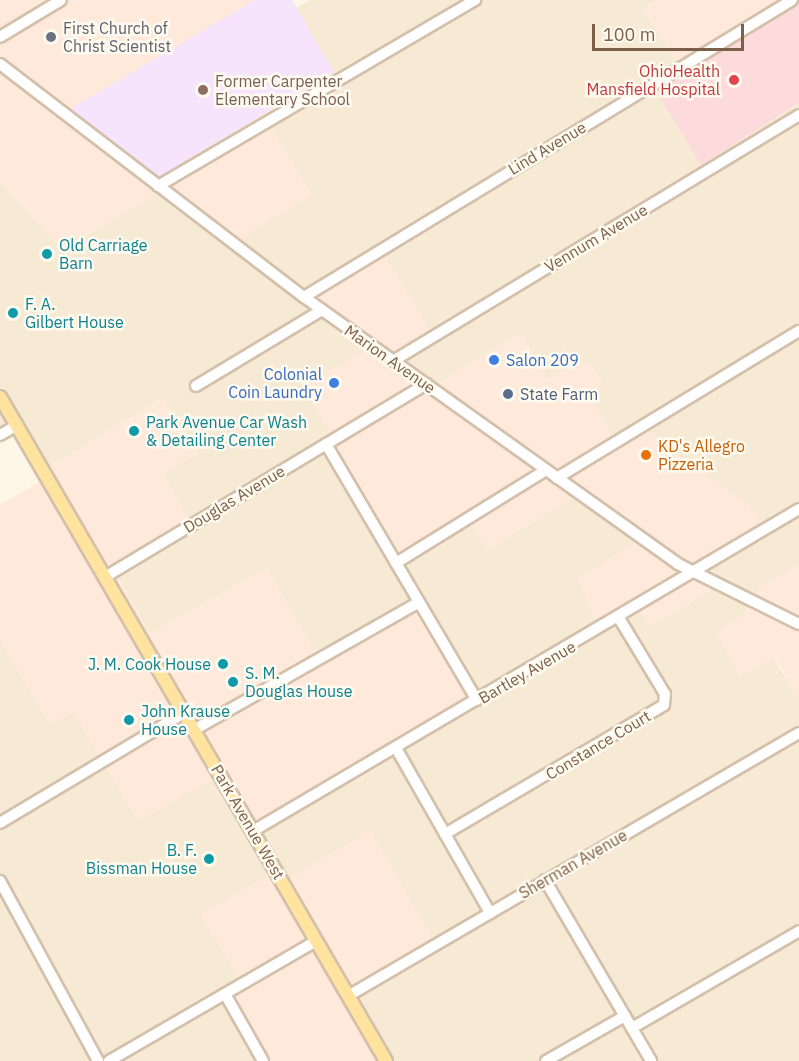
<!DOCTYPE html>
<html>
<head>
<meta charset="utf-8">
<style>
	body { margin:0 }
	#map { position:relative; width:799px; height:1061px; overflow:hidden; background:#fef7e8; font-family:"IBM Plex Sans",sans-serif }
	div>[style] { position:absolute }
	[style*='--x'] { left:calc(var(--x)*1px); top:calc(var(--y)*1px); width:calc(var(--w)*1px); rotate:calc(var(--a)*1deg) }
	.residential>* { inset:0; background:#f7ead5 }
	.commercial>* { inset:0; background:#ffe9db }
	.education>* { inset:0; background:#f5e4fb }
	.medical>* { inset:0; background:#fddadb }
	.roads { filter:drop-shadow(2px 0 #d3c0ab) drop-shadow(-2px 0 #d3c0ab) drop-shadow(0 2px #d3c0ab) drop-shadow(0 -2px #d3c0ab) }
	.minor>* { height:10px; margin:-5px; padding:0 5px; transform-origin:5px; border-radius:5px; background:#fff }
	.major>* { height:12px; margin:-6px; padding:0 6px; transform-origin:6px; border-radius:6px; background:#ffe39e }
	.dots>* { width:16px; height:16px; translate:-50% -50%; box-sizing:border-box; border:3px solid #fffaf0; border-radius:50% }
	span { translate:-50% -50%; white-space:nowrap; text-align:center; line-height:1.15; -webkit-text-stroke:5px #fffaf0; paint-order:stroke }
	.worship-label { font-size:16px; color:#5b616d }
	.left { translate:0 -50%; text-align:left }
	.health-label { font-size:16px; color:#be3a42 }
	.right { translate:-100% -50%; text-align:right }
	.education-label { font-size:16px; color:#785e54 }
	.street-label { font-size:16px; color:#7c5f48 }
	.culture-label { font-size:16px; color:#0d838f }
	.shop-label { font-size:16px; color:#366cbe }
	.service-label { font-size:16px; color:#4e5e75 }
	.food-label { font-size:16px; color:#c56008 }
	.scale { position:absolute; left:592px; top:24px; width:152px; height:27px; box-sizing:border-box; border:3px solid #7c5f48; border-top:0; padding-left:8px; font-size:18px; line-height:21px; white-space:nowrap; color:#7c5f48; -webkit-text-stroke:4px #fffaf0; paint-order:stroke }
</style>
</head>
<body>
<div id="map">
	<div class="residential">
		<i style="clip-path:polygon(evenodd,310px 0,657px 0,642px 9px,685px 71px,701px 164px,799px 103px,799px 564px,759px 588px,746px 612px,799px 699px,799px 1061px,395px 1061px,349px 986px,240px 981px,267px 1061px,0 1061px,0 640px,50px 724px,73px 712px,321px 662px,267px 569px,150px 633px,117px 576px,195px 531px,163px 473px,197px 453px,163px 398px,36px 475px,13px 436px,0 443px,0 182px,63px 250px,333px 72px,296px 8px,310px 0,520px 333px,548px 380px,578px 361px,588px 396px,621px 448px,648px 432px,666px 446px,696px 565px,723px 583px,650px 626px,635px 603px,577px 579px,651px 534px,587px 489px,487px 550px,471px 523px,334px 448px,378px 342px,437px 384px,520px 333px)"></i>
	</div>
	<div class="commercial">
		<i style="clip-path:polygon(0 0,292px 0,334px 72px,263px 115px,313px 195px,240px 239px,169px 186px,63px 250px,0 182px)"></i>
		<i style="clip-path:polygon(657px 0,799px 0,799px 2px,685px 71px,642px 9px)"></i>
		<i style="clip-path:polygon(384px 254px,433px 334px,398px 355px,436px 384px,520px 333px,548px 380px,578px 361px,591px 365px,605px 385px,588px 397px,621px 447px,648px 431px,748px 505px,764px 524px,696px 565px,724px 582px,650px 626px,635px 603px,596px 621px,577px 579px,651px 534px,587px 489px,487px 550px,471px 523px,402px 564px,304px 387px,378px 342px,314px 295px)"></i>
		<i style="clip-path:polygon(164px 398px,197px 454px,163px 473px,196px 530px,117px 576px,150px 633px,268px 569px,321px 662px,418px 608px,471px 697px,254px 826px,224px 774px,138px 821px,73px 712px,50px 725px,0 640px,0 505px,39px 482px,36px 475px)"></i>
		<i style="clip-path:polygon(799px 564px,799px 699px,775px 657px,741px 677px,715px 632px,746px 612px,759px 588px)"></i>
		<i style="clip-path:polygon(370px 830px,433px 938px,350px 986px,395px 1061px,267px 1061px,226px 989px,240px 980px,200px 914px,277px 871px,283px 882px)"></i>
	</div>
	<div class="education">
		<i style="clip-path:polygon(255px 0,292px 0,334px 72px,158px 177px,70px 109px)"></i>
	</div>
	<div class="medical">
		<i style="clip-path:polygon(799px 2px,799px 103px,701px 165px,655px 89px)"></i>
	</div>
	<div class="roads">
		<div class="minor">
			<i style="--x:0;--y:37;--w:71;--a:-31.2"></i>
			<i style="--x:0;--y:64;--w:383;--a:37.5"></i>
			<i style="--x:304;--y:297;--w:460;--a:35.5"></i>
			<i style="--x:678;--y:564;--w:135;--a:26.4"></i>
			<i style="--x:158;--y:186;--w:368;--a:-30.4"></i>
			<i style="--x:304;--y:297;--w:571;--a:-31.32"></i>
			<i style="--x:393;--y:361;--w:475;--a:-31.2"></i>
			<i style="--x:196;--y:386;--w:147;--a:-31.1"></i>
			<i style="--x:0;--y:435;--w:20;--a:-30"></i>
			<i style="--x:326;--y:444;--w:297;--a:59.5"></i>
			<i style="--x:557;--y:478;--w:283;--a:-31.3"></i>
			<i style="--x:396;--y:563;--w:176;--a:-31.8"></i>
			<i style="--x:105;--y:577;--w:375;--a:-31"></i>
			<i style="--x:194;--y:730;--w:259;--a:-29.6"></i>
			<i style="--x:396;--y:748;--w:190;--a:60.3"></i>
			<i style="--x:0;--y:823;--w:214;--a:-30.9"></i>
			<i style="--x:253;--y:831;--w:634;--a:-30.53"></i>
			<i style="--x:445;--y:834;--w:254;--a:-30.5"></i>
			<i style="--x:664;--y:705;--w:11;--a:-85"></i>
			<i style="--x:665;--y:694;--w:89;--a:-121.2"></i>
			<i style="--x:545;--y:880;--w:210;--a:59.6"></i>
			<i style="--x:0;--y:881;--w:205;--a:61.4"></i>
			<i style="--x:225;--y:994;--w:77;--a:60.4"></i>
			<i style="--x:348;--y:996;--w:522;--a:-30.25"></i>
			<i style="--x:632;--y:1028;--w:193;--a:-30.1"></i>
			<i style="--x:109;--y:1061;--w:239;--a:-30.1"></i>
			<i style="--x:546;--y:1061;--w:91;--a:-29.7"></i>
		</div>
		<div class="major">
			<i style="--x:0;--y:397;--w:768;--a:59.83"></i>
		</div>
	</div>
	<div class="dots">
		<i style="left:51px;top:37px;background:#6b7280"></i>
		<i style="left:734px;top:80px;background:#e0444e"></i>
		<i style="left:203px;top:90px;background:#8d6e63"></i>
		<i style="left:47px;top:254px;background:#0f9aa8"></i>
		<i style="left:13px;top:313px;background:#0f9aa8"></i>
		<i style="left:494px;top:360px;background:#3f7fe0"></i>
		<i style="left:334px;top:383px;background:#3f7fe0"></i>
		<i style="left:508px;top:394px;background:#5c6f8a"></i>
		<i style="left:134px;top:431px;background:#0f9aa8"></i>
		<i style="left:646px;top:455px;background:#e8710a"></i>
		<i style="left:223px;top:664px;background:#0f9aa8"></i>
		<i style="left:233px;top:682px;background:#0f9aa8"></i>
		<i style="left:129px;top:720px;background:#0f9aa8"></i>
		<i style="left:209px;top:859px;background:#0f9aa8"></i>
	</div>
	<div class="worship-label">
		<span class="left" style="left:63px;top:37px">First Church of<br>Christ Scientist</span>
	</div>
	<div class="health-label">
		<span class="right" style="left:720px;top:80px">OhioHealth<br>Mansfield Hospital</span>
	</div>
	<div class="education-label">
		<span class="left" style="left:215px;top:90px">Former Carpenter<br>Elementary School</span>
	</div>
	<div class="street-label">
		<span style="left:547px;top:148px;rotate:-31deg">Lind Avenue</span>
		<span style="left:596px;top:238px;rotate:-31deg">Vennum Avenue</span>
		<span style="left:390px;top:359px;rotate:35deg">Marion Avenue</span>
		<span style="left:234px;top:499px;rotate:-31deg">Douglas Avenue</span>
		<span style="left:527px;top:672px;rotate:-30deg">Bartley Avenue</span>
		<span style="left:598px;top:745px;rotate:-31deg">Constance Court</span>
		<span style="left:248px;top:822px;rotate:60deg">Park Avenue West</span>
		<span style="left:573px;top:864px;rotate:-30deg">Sherman Avenue</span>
	</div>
	<div class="culture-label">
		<span class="left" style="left:59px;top:254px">Old Carriage<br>Barn</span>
		<span class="left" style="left:25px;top:313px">F. A.<br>Gilbert House</span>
		<span class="left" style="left:146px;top:431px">Park Avenue Car Wash<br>&amp; Detailing Center</span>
		<span class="right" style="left:211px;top:664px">J. M. Cook House</span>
		<span class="left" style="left:245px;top:682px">S. M.<br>Douglas House</span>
		<span class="left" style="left:141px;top:720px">John Krause<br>House</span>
		<span class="right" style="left:197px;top:859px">B. F.<br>Bissman House</span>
	</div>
	<div class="shop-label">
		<span class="left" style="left:506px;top:360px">Salon 209</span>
		<span class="right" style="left:322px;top:383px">Colonial<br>Coin Laundry</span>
	</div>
	<div class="service-label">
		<span class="left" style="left:520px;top:394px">State Farm</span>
	</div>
	<div class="food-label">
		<span class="left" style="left:658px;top:455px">KD's Allegro<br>Pizzeria</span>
	</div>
	<div class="scale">100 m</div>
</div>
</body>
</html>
